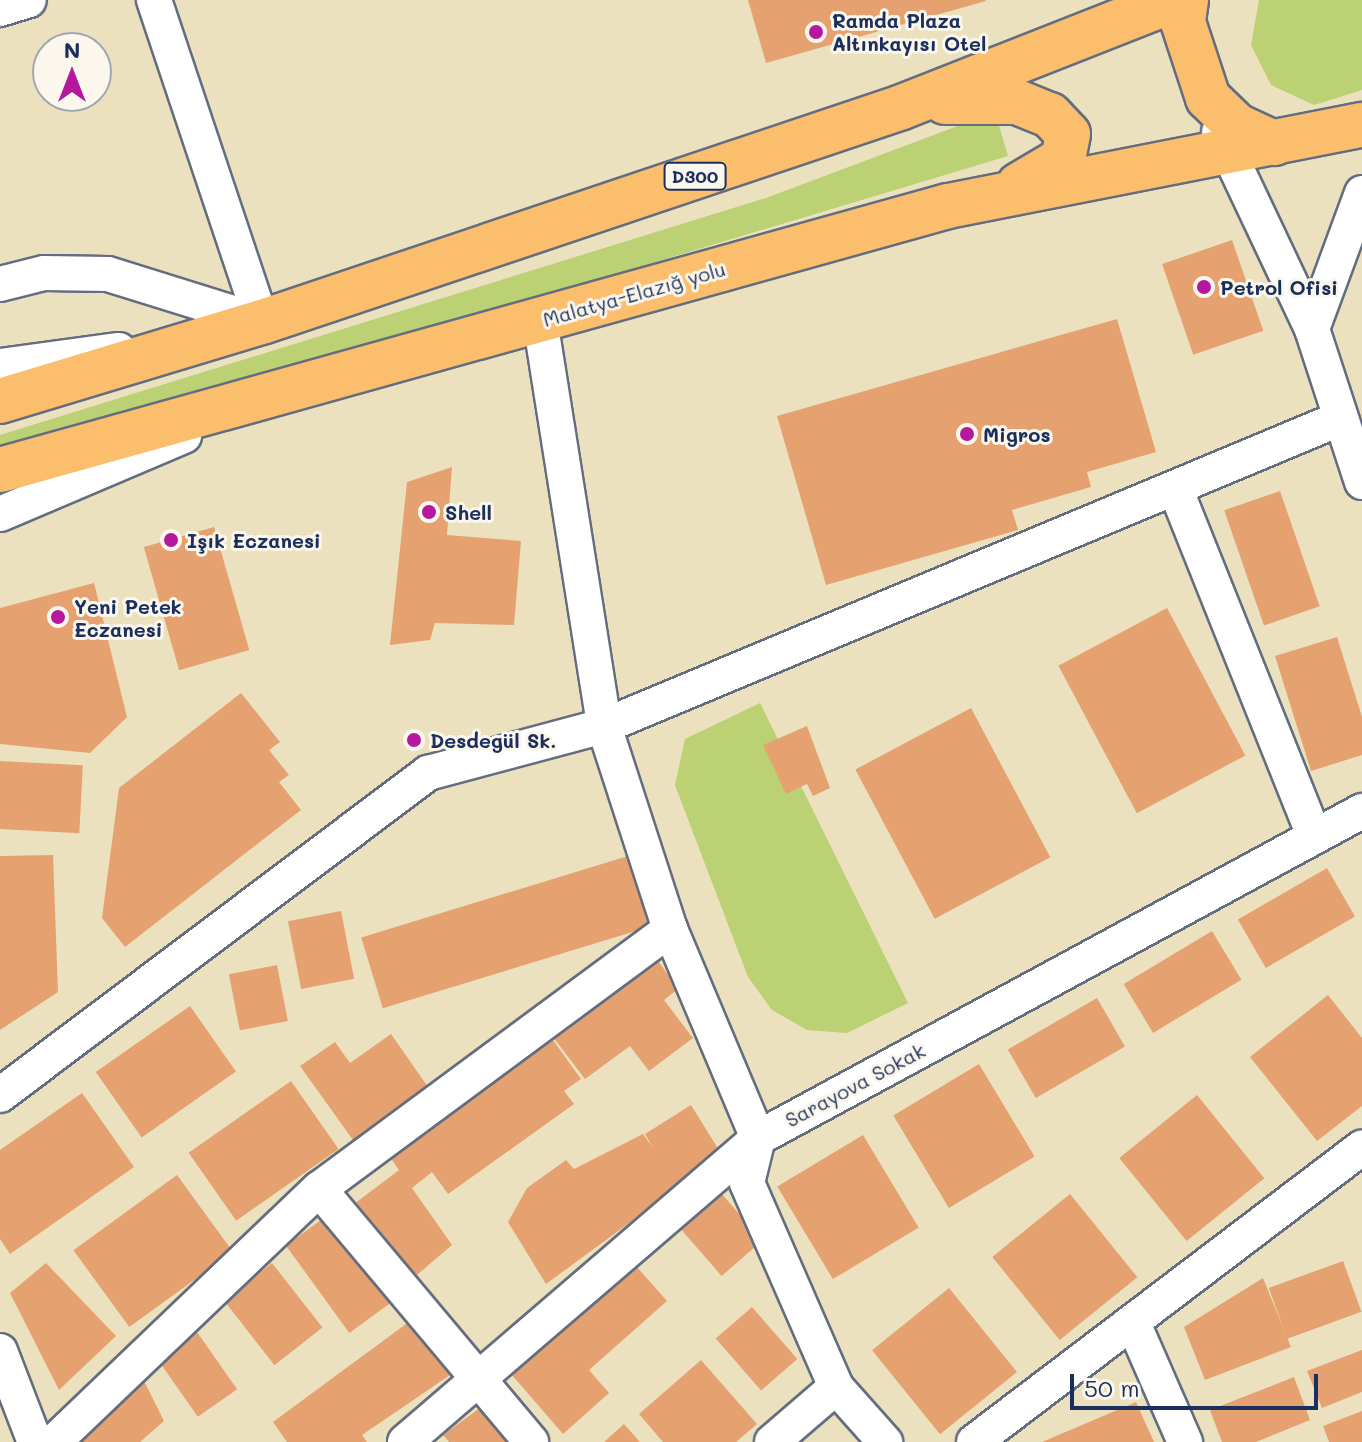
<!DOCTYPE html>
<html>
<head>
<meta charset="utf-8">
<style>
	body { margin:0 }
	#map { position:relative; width:1362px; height:1442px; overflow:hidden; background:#ebe1bf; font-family:Mali,sans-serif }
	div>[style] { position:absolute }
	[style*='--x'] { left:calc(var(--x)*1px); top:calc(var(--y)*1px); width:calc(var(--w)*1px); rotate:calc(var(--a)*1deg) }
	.green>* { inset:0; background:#bcd074 }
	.building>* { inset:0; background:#e5a270; transform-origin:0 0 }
	.roads { filter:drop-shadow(2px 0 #646d80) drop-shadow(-2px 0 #646d80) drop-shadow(0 2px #646d80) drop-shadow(0 -2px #646d80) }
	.minor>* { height:34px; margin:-17px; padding:0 17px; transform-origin:17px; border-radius:17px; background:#fff }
	.highway>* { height:44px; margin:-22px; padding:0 22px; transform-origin:22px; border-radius:22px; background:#fabe6d }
	.dots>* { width:22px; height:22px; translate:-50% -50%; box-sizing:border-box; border:4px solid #fbf7ec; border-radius:50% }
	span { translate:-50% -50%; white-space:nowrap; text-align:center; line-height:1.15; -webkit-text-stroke:6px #fbf7ec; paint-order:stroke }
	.shield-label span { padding:2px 6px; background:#fbf7ec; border:2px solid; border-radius:6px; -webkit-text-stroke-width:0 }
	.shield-label { font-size:18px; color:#1b2f5e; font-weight:700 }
	.poi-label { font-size:20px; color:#1b2f5e; font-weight:700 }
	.left { translate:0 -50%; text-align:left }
	.street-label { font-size:20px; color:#1b2f5e }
	.north { position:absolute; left:32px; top:32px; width:80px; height:80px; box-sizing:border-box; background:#fbf7ec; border:2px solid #a1a7b3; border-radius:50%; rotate:0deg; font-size:22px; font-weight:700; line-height:32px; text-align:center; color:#1b2f5e }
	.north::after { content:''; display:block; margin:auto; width:28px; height:36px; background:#b5179e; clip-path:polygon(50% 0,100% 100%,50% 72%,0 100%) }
	.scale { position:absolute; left:1070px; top:1374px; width:248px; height:36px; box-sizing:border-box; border:4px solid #1b2f5e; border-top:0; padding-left:10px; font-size:24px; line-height:28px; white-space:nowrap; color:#1b2f5e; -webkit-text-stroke:6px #fbf7ec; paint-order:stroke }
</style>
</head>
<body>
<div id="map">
	<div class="green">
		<i style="clip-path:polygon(1259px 0,1362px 0,1362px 90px,1314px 105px,1271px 85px,1251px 45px)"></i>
		<i style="clip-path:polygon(995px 112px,1008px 156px,0 459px,0 435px,766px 198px)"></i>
		<i style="clip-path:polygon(760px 703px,908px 1003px,847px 1033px,807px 1030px,772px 1010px,748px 977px,675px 785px,685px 739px)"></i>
	</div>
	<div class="building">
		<i style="clip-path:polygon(748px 0,985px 0,986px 1px,766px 63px)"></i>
		<i style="left:1232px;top:240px;width:96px;height:74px;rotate:71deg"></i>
		<i style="clip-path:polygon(1117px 319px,1156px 452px,1087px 472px,1091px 487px,1012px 510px,1018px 530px,826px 585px,777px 416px)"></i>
		<i style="clip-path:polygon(452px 467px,447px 535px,521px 541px,514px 625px,435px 623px,430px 640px,390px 645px,407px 482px)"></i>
		<i style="left:1280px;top:491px;width:122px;height:59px;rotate:71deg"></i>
		<i style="left:214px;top:527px;width:128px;height:73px;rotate:74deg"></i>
		<i style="clip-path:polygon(94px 583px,127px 717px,90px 753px,0 744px,0 608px)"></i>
		<i style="left:1167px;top:608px;width:167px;height:123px;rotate:62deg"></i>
		<i style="clip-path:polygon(1337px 637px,1362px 717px,1362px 755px,1311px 771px,1275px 656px)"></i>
		<i style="clip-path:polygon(241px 693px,280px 742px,269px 750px,289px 775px,279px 782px,301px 810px,125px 947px,102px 918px,119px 788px)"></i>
		<i style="left:971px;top:708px;width:169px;height:131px;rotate:62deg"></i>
		<i style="clip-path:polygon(807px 726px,830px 788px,813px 796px,807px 784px,786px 794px,763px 745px)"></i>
		<i style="left:0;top:761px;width:83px;height:68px;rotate:3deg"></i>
		<i style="clip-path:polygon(53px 855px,58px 992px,0 1030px,0 856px)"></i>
		<i style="left:628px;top:856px;width:74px;height:279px;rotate:73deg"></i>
		<i style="left:1327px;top:868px;width:56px;height:103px;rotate:60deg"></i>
		<i style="left:341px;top:911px;width:69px;height:54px;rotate:79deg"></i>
		<i style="left:1212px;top:931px;width:57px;height:103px;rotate:59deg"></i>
		<i style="clip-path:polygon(651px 951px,678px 989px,664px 1000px,693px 1038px,649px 1071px,630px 1046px,585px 1079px,546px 1028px)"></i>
		<i style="left:277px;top:965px;width:57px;height:49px;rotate:79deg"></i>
		<i style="clip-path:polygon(1328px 995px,1362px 1038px,1362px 1106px,1317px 1141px,1250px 1057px)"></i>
		<i style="left:1097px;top:998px;width:56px;height:103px;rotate:60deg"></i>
		<i style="left:190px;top:1006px;width:80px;height:115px;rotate:55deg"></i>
		<i style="clip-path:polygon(391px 1034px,428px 1087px,353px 1140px,300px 1066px,335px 1042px,350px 1063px)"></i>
		<i style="clip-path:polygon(550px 1036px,581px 1079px,564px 1091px,574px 1104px,448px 1194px,432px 1172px,412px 1188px,452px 1245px,411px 1280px,350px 1207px,399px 1170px,388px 1154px)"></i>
		<i style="left:979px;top:1064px;width:108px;height:100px;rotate:59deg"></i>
		<i style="left:291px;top:1081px;width:83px;height:125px;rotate:55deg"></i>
		<i style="clip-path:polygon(82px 1093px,134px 1167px,10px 1254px,0 1239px,0 1150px)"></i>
		<i style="left:1197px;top:1095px;width:107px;height:100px;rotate:51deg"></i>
		<i style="clip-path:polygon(691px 1105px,722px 1155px,546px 1284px,508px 1222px,527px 1188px,566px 1160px,574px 1169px,643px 1134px,653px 1148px,645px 1134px)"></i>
		<i style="left:863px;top:1135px;width:108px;height:100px;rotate:59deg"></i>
		<i style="left:177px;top:1175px;width:95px;height:128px;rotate:54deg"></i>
		<i style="left:721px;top:1193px;width:63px;height:54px;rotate:49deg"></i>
		<i style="left:1070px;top:1194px;width:107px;height:100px;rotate:51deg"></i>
		<i style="left:332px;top:1212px;width:108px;height:57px;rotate:54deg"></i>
		<i style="left:1343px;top:1261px;width:54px;height:79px;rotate:70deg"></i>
		<i style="clip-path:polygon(46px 1263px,116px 1336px,59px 1390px,10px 1293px)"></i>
		<i style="left:272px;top:1263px;width:82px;height:61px;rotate:52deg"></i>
		<i style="clip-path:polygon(636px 1266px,667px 1301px,589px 1370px,609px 1393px,563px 1434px,512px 1375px)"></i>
		<i style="clip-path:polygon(1263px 1278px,1291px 1347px,1205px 1380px,1184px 1327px)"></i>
		<i style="left:949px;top:1288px;width:108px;height:99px;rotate:51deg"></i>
		<i style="left:752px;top:1307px;width:69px;height:48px;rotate:49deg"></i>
		<i style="clip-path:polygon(410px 1321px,450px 1375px,362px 1435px,367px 1442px,287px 1442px,273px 1422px)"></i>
		<i style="left:197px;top:1332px;width:70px;height:48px;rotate:55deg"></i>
		<i style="clip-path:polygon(1362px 1350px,1362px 1392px,1322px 1408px,1307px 1371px)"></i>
		<i style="clip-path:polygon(701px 1360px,757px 1424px,736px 1442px,663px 1442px,639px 1414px)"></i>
		<i style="clip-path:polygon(142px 1377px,164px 1421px,140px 1442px,79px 1442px,75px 1435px)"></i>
		<i style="clip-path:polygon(1294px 1377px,1310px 1420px,1256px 1442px,1222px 1442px,1210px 1410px)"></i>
		<i style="clip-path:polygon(488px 1402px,518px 1442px,449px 1442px,443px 1435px)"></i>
		<i style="clip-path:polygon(1136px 1402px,1154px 1442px,1042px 1442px)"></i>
		<i style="clip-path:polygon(1362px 1411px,1362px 1442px,1329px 1442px,1323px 1426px)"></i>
		<i style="clip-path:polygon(624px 1424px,640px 1442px,604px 1442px)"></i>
	</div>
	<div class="roads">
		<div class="minor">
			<i style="--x:154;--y:0;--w:340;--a:71.5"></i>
			<i style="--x:0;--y:9;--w:30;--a:-17"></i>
			<i style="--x:1219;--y:132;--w:218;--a:64.7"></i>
			<i style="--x:1312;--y:329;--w:161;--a:71.9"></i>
			<i style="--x:0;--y:284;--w:45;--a:-14"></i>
			<i style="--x:44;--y:273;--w:64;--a:0.9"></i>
			<i style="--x:108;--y:274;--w:161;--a:17.3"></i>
			<i style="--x:540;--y:320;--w:411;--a:81"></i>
			<i style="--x:604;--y:726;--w:213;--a:72"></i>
			<i style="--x:670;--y:929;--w:227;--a:67.2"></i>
			<i style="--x:758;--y:1138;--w:46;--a:103.7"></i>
			<i style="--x:747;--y:1183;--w:223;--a:66.4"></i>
			<i style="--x:836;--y:1387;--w:74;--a:48.3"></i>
			<i style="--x:1312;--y:329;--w:145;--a:-69.8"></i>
			<i style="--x:0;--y:366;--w:120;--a:-7.7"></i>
			<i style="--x:1175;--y:488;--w:375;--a:68.2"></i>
			<i style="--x:0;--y:514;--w:200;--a:-23"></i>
			<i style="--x:0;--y:1095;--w:536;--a:-36.96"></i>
			<i style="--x:428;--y:773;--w:182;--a:-15"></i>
			<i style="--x:604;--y:726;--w:797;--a:-22.67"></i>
			<i style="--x:319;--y:1189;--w:330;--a:50"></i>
			<i style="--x:1133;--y:1323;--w:130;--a:66.4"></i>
			<i style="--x:0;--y:1351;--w:97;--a:69"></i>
			<i style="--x:54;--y:1442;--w:366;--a:-43.7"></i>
			<i style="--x:319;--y:1189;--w:437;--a:-36.5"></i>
			<i style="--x:405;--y:1442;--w:466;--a:-40.7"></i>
			<i style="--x:758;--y:1138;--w:687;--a:-28.43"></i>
			<i style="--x:772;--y:1442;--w:84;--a:-40.7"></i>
			<i style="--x:974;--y:1442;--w:487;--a:-37.2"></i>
		</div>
		<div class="highway">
			<i style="--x:1186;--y:0;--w:22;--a:98"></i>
			<i style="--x:1183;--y:22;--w:80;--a:71.8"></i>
			<i style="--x:1208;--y:98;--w:40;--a:44"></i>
			<i style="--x:1237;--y:126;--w:41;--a:24.7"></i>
			<i style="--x:945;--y:102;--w:72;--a:0"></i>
			<i style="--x:1017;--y:102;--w:35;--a:22"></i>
			<i style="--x:1050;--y:115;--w:26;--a:47"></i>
			<i style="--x:1068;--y:134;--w:25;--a:101"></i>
			<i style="--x:1063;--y:159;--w:51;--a:149.4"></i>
			<i style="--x:0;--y:401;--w:274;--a:-16.8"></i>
			<i style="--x:262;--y:322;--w:675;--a:-18.57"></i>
			<i style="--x:902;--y:107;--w:292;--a:-21.5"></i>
			<i style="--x:0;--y:470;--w:984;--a:-15.56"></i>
			<i style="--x:948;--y:206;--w:422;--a:-11.1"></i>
		</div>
	</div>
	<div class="dots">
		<i style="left:816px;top:32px;background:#b5179e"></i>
		<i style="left:1204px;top:287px;background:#b5179e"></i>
		<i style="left:967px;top:434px;background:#b5179e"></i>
		<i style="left:429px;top:512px;background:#b5179e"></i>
		<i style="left:171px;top:540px;background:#b5179e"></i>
		<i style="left:58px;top:617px;background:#b5179e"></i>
		<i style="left:414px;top:740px;background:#b5179e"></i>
	</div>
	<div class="shield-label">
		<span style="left:695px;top:176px">D300</span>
	</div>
	<div class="poi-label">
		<span class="left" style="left:832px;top:32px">Ramda Plaza<br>Altınkayısı Otel</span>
		<span class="left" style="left:1220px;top:287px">Petrol Ofisi</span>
		<span class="left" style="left:983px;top:434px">Migros</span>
		<span class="left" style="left:445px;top:512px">Shell</span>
		<span class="left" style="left:187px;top:540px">Işık Eczanesi</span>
		<span class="left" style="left:74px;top:618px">Yeni Petek<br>Eczanesi</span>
		<span class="left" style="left:430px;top:740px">Desdegül Sk.</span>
	</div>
	<div class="street-label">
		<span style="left:634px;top:294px;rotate:-16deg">Malatya-Elazığ yolu</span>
		<span style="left:855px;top:1085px;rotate:-28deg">Sarayova Sokak</span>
	</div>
	<div class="north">N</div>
	<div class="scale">50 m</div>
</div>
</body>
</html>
